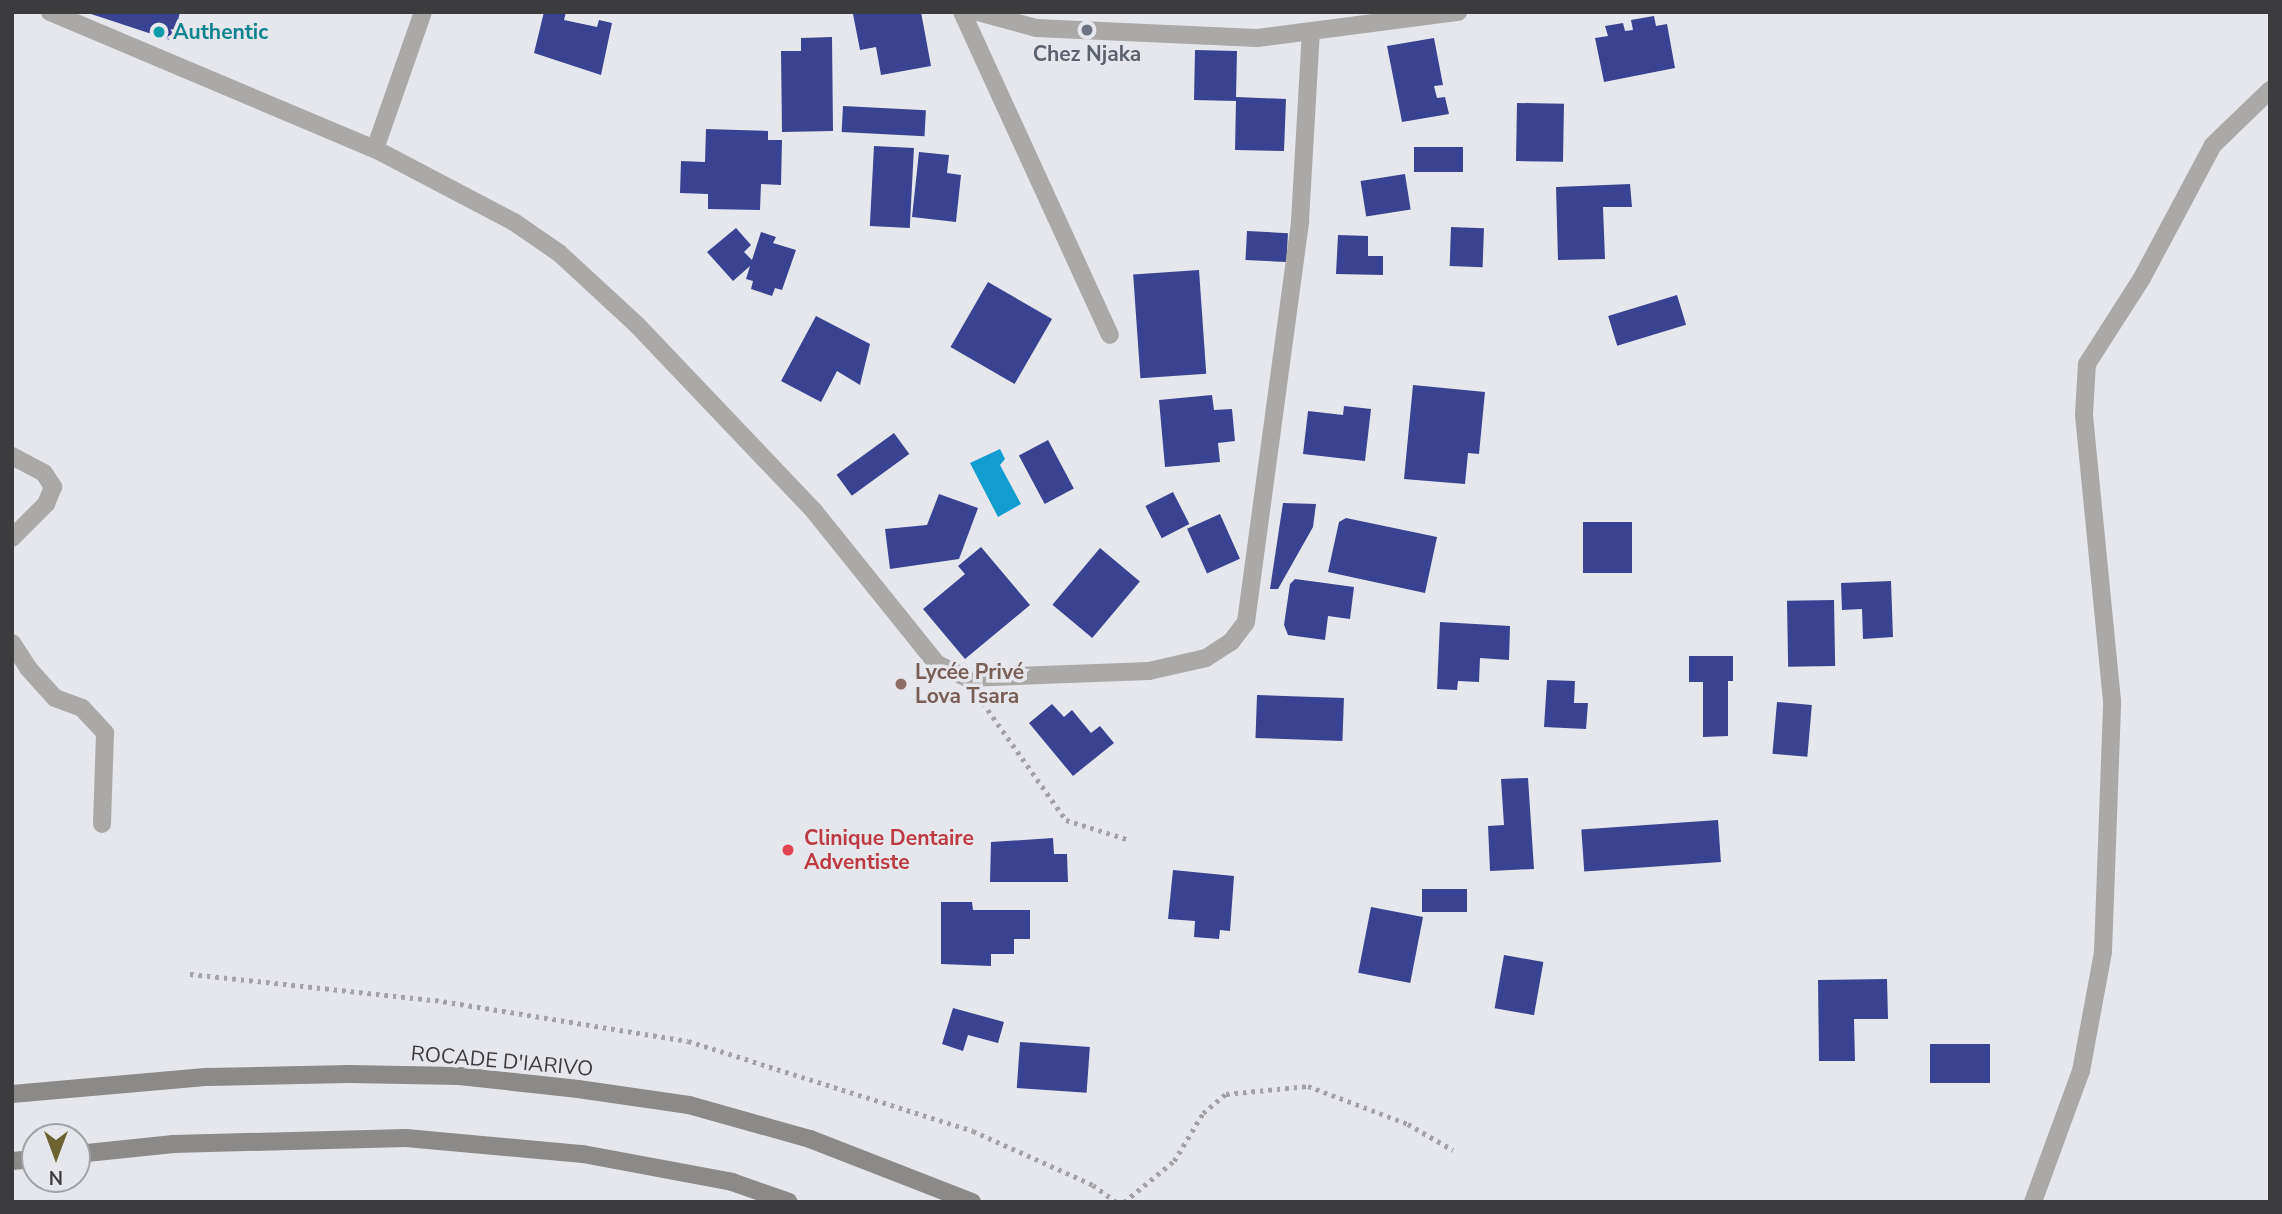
<!DOCTYPE html>
<html>
<head>
<meta charset="utf-8">
<style>
	body { margin:0 }
	#map { position:relative; width:2282px; height:1214px; overflow:hidden; background:#e6e7ec; font-family:"Nunito Sans",sans-serif }
	div>[style] { position:absolute }
	[style*='--x'] { left:calc(var(--x)*1px); top:calc(var(--y)*1px); width:calc(var(--w)*1px); rotate:calc(var(--a)*1deg) }
	.water>* { inset:0; background:#119dd0 }
	.building>* { inset:0; background:#394391; transform-origin:0 0 }
	.path>* { height:4.5px; margin-top:-2.25px; transform-origin:0; background:repeating-linear-gradient(90deg,#a3a3a7 0 3.5px,transparent 0 8.5px) }
	.minor>* { height:18px; margin:-9px; padding:0 9px; transform-origin:9px; border-radius:9px; background:#aaa9a7 }
	.secondary>* { height:18px; margin:-9px; padding:0 9px; transform-origin:9px; border-radius:9px; background:#8c8a88 }
	.dots>* { width:19px; height:19px; translate:-50% -50%; box-sizing:border-box; border:4px solid #e6e7ec; border-radius:50% }
	span { translate:-50% -50%; white-space:nowrap; text-align:center; line-height:1.15; -webkit-text-stroke:7px #e6e7ec; paint-order:stroke }
	.culture-label { font-size:21px; color:#0d838f; font-weight:700 }
	.left { translate:0 -50%; text-align:left }
	.worship-label { font-size:21px; color:#5b616d; font-weight:700 }
	.education-label { font-size:21px; color:#785e54; font-weight:700 }
	.health-label { font-size:21px; color:#be3a42; font-weight:700 }
	.street-label { font-size:21px; color:#3c3c3e }
	.frame { position:absolute; inset:0; border:14px solid #3c3c3e; pointer-events:none }
	.north { position:absolute; left:21px; top:1123px; width:70px; height:70px; box-sizing:border-box; background:#e6e7ec; border:2px solid #a2a3a6; border-radius:50%; rotate:180deg; font-size:19px; font-weight:700; line-height:28px; text-align:center; color:#3c3c3e }
	.north::after { content:''; display:block; margin:auto; width:24px; height:32px; background:#6b6430; clip-path:polygon(50% 0,100% 100%,50% 72%,0 100%) }
</style>
</head>
<body>
<div id="map">
	<div class="water">
		<i style="clip-path:polygon(1000px 449px,1005px 459px,1000px 465px,1021px 504px,998px 517px,970px 463px)"></i>
	</div>
	<div class="building">
		<i style="clip-path:polygon(85px 12px,180px 12px,173px 41px)"></i>
		<i style="clip-path:polygon(544px 12px,566px 12px,564px 20px,597px 27px,599px 20px,612px 23px,601px 75px,534px 53px)"></i>
		<i style="clip-path:polygon(866px 12px,921px 12px,931px 66px,881px 75px,876px 47px,860px 50px,853px 14px)"></i>
		<i style="clip-path:polygon(1654px 16px,1656px 26px,1667px 24px,1675px 68px,1604px 82px,1595px 38px,1608px 36px,1605px 26px,1623px 23px,1625px 31px,1633px 30px,1631px 20px)"></i>
		<i style="clip-path:polygon(832px 37px,833px 131px,782px 132px,781px 51px,801px 51px,801px 38px)"></i>
		<i style="clip-path:polygon(1434px 38px,1443px 85px,1434px 86px,1437px 98px,1445px 97px,1449px 114px,1402px 122px,1387px 46px)"></i>
		<i style="clip-path:polygon(1195px 50px,1237px 51px,1236px 97px,1286px 99px,1284px 151px,1235px 150px,1236px 101px,1194px 100px)"></i>
		<i style="left:1517px;top:103px;width:47px;height:58px;rotate:1deg"></i>
		<i style="left:843px;top:106px;width:83px;height:26px;rotate:3deg"></i>
		<i style="clip-path:polygon(706px 129px,768px 131px,768px 140px,782px 140px,781px 185px,761px 184px,760px 210px,708px 209px,708px 194px,680px 193px,681px 161px,705px 162px)"></i>
		<i style="left:874px;top:146px;width:40px;height:80px;rotate:3deg"></i>
		<i style="left:1463px;top:147px;width:25px;height:49px;rotate:90deg"></i>
		<i style="clip-path:polygon(919px 152px,949px 155px,947px 173px,961px 175px,956px 222px,912px 217px)"></i>
		<i style="left:1405px;top:174px;width:36px;height:45px;rotate:81deg"></i>
		<i style="clip-path:polygon(1630px 184px,1632px 207px,1603px 207px,1605px 259px,1558px 260px,1556px 187px)"></i>
		<i style="left:1451px;top:227px;width:33px;height:39px;rotate:2deg"></i>
		<i style="clip-path:polygon(736px 228px,751px 245px,744px 252px,752px 260px,761px 232px,776px 237px,773px 243px,796px 250px,782px 290px,775px 288px,772px 296px,751px 289px,753px 281px,746px 279px,750px 266px,733px 281px,707px 252px)"></i>
		<i style="left:1247px;top:231px;width:41px;height:29px;rotate:3deg"></i>
		<i style="clip-path:polygon(1338px 235px,1368px 236px,1368px 256px,1383px 256px,1383px 275px,1336px 274px)"></i>
		<i style="left:1199px;top:270px;width:104px;height:66px;rotate:86deg"></i>
		<i style="left:988px;top:282px;width:74px;height:75px;rotate:30deg"></i>
		<i style="left:1677px;top:295px;width:31px;height:72px;rotate:73deg"></i>
		<i style="clip-path:polygon(816px 316px,870px 344px,860px 385px,837px 371px,821px 402px,781px 381px)"></i>
		<i style="clip-path:polygon(1413px 385px,1485px 392px,1479px 454px,1468px 453px,1465px 484px,1404px 479px)"></i>
		<i style="clip-path:polygon(1212px 395px,1214px 410px,1232px 409px,1235px 441px,1218px 443px,1220px 462px,1165px 467px,1159px 400px)"></i>
		<i style="clip-path:polygon(1344px 406px,1371px 409px,1365px 461px,1303px 454px,1308px 411px,1343px 415px)"></i>
		<i style="left:894px;top:433px;width:26px;height:71px;rotate:54deg"></i>
		<i style="left:1048px;top:440px;width:55px;height:33px;rotate:62deg"></i>
		<i style="left:1173px;top:492px;width:36px;height:31px;rotate:63deg"></i>
		<i style="clip-path:polygon(939px 494px,978px 508px,959px 559px,890px 569px,885px 529px,927px 525px)"></i>
		<i style="clip-path:polygon(1283px 503px,1316px 504px,1313px 527px,1278px 589px,1270px 589px)"></i>
		<i style="left:1220px;top:514px;width:49px;height:36px;rotate:66deg"></i>
		<i style="clip-path:polygon(1346px 518px,1437px 537px,1425px 593px,1328px 572px,1339px 522px)"></i>
		<i style="left:1583px;top:522px;width:49px;height:51px"></i>
		<i style="clip-path:polygon(981px 547px,1030px 605px,965px 659px,923px 609px,965px 574px,958px 566px)"></i>
		<i style="left:1100px;top:548px;width:52px;height:74px;rotate:40deg"></i>
		<i style="clip-path:polygon(1295px 579px,1354px 587px,1350px 619px,1328px 616px,1325px 640px,1288px 635px,1284px 625px,1290px 584px)"></i>
		<i style="clip-path:polygon(1891px 581px,1893px 637px,1863px 639px,1862px 609px,1842px 610px,1841px 583px)"></i>
		<i style="left:1834px;top:600px;width:66px;height:47px;rotate:89deg"></i>
		<i style="clip-path:polygon(1440px 622px,1510px 626px,1509px 660px,1480px 658px,1479px 682px,1458px 681px,1457px 690px,1437px 689px)"></i>
		<i style="clip-path:polygon(1689px 656px,1733px 656px,1733px 681px,1728px 681px,1728px 736px,1703px 737px,1703px 682px,1689px 682px)"></i>
		<i style="clip-path:polygon(1547px 680px,1575px 681px,1574px 703px,1588px 703px,1586px 729px,1544px 727px)"></i>
		<i style="left:1257px;top:695px;width:87px;height:43px;rotate:2deg"></i>
		<i style="left:1777px;top:702px;width:35px;height:52px;rotate:5deg"></i>
		<i style="clip-path:polygon(1052px 704px,1064px 717px,1072px 710px,1091px 733px,1100px 726px,1114px 743px,1073px 776px,1029px 723px)"></i>
		<i style="clip-path:polygon(1528px 778px,1534px 869px,1490px 871px,1488px 826px,1504px 825px,1501px 779px)"></i>
		<i style="left:1718px;top:820px;width:42px;height:137px;rotate:86deg"></i>
		<i style="clip-path:polygon(1053px 838px,1054px 854px,1067px 854px,1068px 882px,990px 882px,991px 842px)"></i>
		<i style="clip-path:polygon(1173px 870px,1234px 876px,1230px 931px,1220px 930px,1219px 939px,1194px 937px,1195px 921px,1168px 919px)"></i>
		<i style="left:1422px;top:889px;width:45px;height:23px"></i>
		<i style="clip-path:polygon(941px 902px,972px 902px,973px 910px,1030px 910px,1030px 939px,1014px 939px,1014px 954px,991px 954px,991px 966px,941px 964px)"></i>
		<i style="left:1371px;top:907px;width:53px;height:67px;rotate:11deg"></i>
		<i style="left:1504px;top:955px;width:40px;height:54px;rotate:10deg"></i>
		<i style="clip-path:polygon(1887px 979px,1888px 1019px,1854px 1019px,1855px 1061px,1819px 1061px,1818px 980px)"></i>
		<i style="clip-path:polygon(953px 1008px,1004px 1022px,998px 1043px,968px 1035px,963px 1051px,942px 1044px)"></i>
		<i style="left:1020px;top:1042px;width:70px;height:46px;rotate:4deg"></i>
		<i style="left:1930px;top:1044px;width:60px;height:39px"></i>
	</div>
	<div class="path">
		<i style="--x:983;--y:703;--w:143;--a:54.6"></i>
		<i style="--x:1066;--y:820;--w:67;--a:17.4"></i>
		<i style="--x:190;--y:974;--w:246;--a:6.1"></i>
		<i style="--x:435;--y:1000;--w:256;--a:9.2"></i>
		<i style="--x:688;--y:1041;--w:299;--a:17.5"></i>
		<i style="--x:973;--y:1131;--w:132;--a:24.2"></i>
		<i style="--x:1093;--y:1185;--w:29;--a:36"></i>
		<i style="--x:1124;--y:1202;--w:65;--a:-39.4"></i>
		<i style="--x:1174;--y:1161;--w:56;--a:-58.9"></i>
		<i style="--x:1203;--y:1113;--w:30;--a:-40"></i>
		<i style="--x:1226;--y:1094;--w:82;--a:-5.6"></i>
		<i style="--x:1308;--y:1086;--w:107;--a:20.8"></i>
		<i style="--x:1408;--y:1124;--w:52;--a:30"></i>
	</div>
	<div class="minor">
		<i style="--x:50;--y:12;--w:353;--a:22.9"></i>
		<i style="--x:375;--y:149;--w:157;--a:27.7"></i>
		<i style="--x:514;--y:222;--w:55;--a:34.6"></i>
		<i style="--x:559;--y:253;--w:106;--a:42.7"></i>
		<i style="--x:637;--y:325;--w:257;--a:46.4"></i>
		<i style="--x:814;--y:511;--w:196;--a:51.2"></i>
		<i style="--x:937;--y:664;--w:33;--a:25"></i>
		<i style="--x:967;--y:678;--w:182;--a:-2.2"></i>
		<i style="--x:1149;--y:671;--w:58;--a:-12.8"></i>
		<i style="--x:1206;--y:658;--w:30;--a:-33"></i>
		<i style="--x:1231;--y:642;--w:25;--a:-53"></i>
		<i style="--x:1246;--y:622;--w:405;--a:-82.3"></i>
		<i style="--x:1300;--y:221;--w:188;--a:-86.7"></i>
		<i style="--x:962;--y:12;--w:355;--a:65.4"></i>
		<i style="--x:978;--y:12;--w:60;--a:15.4"></i>
		<i style="--x:1036;--y:28;--w:221;--a:2.6"></i>
		<i style="--x:1257;--y:38;--w:203;--a:-7.4"></i>
		<i style="--x:375;--y:149;--w:145;--a:-70.7"></i>
		<i style="--x:12;--y:456;--w:36;--a:28"></i>
		<i style="--x:44;--y:473;--w:17;--a:57"></i>
		<i style="--x:53;--y:487;--w:18;--a:112"></i>
		<i style="--x:46;--y:504;--w:48;--a:135"></i>
		<i style="--x:12;--y:643;--w:30;--a:57"></i>
		<i style="--x:28;--y:668;--w:40;--a:48"></i>
		<i style="--x:55;--y:698;--w:29;--a:20"></i>
		<i style="--x:82;--y:708;--w:34;--a:47"></i>
		<i style="--x:105;--y:733;--w:91;--a:91.9"></i>
		<i style="--x:2033;--y:1202;--w:140;--a:-69.9"></i>
		<i style="--x:2081;--y:1071;--w:121;--a:-79.5"></i>
		<i style="--x:2103;--y:952;--w:251;--a:-87.9"></i>
		<i style="--x:2112;--y:701;--w:288;--a:-95.6"></i>
		<i style="--x:2084;--y:414;--w:50;--a:-86.6"></i>
		<i style="--x:2087;--y:364;--w:102;--a:-57.4"></i>
		<i style="--x:2142;--y:278;--w:151;--a:-61.9"></i>
		<i style="--x:2213;--y:145;--w:79;--a:-44"></i>
	</div>
	<div class="secondary">
		<i style="--x:12;--y:1094;--w:197;--a:-5"></i>
		<i style="--x:208;--y:1077;--w:141;--a:-1.2"></i>
		<i style="--x:349;--y:1074;--w:110;--a:1"></i>
		<i style="--x:459;--y:1076;--w:120;--a:6.2"></i>
		<i style="--x:578;--y:1089;--w:112;--a:8.2"></i>
		<i style="--x:689;--y:1105;--w:126;--a:15.7"></i>
		<i style="--x:810;--y:1139;--w:174;--a:21.3"></i>
		<i style="--x:77;--y:1154;--w:97;--a:-5.9"></i>
		<i style="--x:173;--y:1144;--w:233;--a:-1.5"></i>
		<i style="--x:406;--y:1138;--w:178;--a:5.2"></i>
		<i style="--x:583;--y:1154;--w:152;--a:10.6"></i>
		<i style="--x:732;--y:1182;--w:60;--a:19.3"></i>
		<i style="--x:12;--y:1161;--w:23;--a:-5"></i>
	</div>
	<div class="dots">
		<i style="left:1087px;top:30px;background:#6b7280"></i>
		<i style="left:159px;top:32px;background:#0f9aa8"></i>
		<i style="left:901px;top:684px;background:#8d6e63"></i>
		<i style="left:788px;top:850px;background:#e0444e"></i>
	</div>
	<div class="culture-label">
		<span class="left" style="left:173px;top:32px">Authentic</span>
	</div>
	<div class="worship-label">
		<span style="left:1087px;top:54px">Chez Njaka</span>
	</div>
	<div class="education-label">
		<span class="left" style="left:915px;top:684px">Lycée Privé<br>Lova Tsara</span>
	</div>
	<div class="health-label">
		<span class="left" style="left:804px;top:850px">Clinique Dentaire<br>Adventiste</span>
	</div>
	<div class="street-label">
		<span style="left:502px;top:1061px;rotate:5deg">ROCADE D'IARIVO</span>
	</div>
	<div class="frame"></div>
	<div class="north">N</div>
</div>
</body>
</html>
